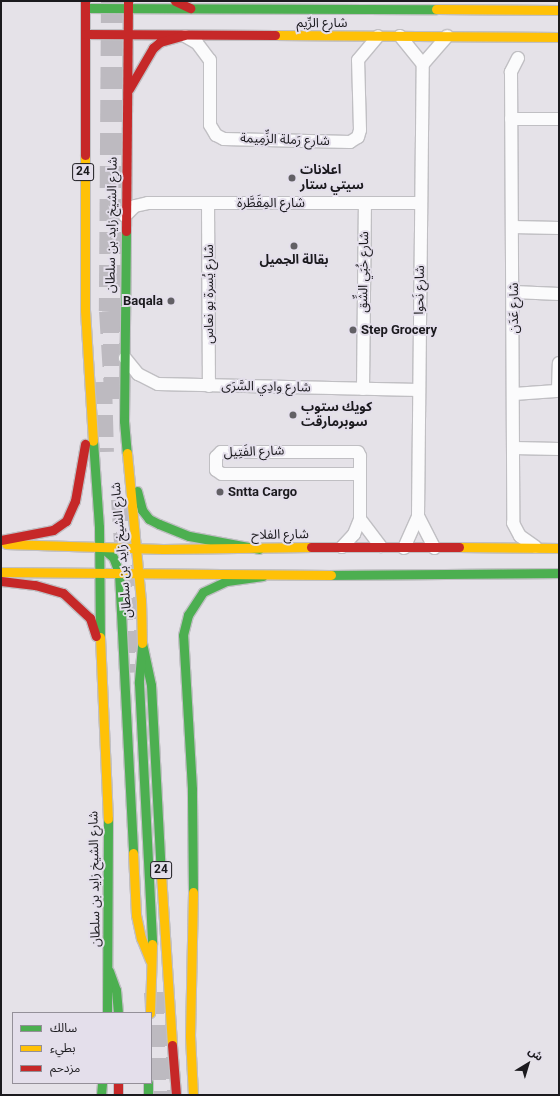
<!DOCTYPE html>
<html>
<head>
<meta charset="utf-8">
<style>
	body { margin:0 }
	#map { position:relative; width:560px; height:1096px; overflow:hidden; background:#e5e2e8; font-family:Roboto,"Noto Sans Arabic",sans-serif }
	div>[style] { position:absolute }
	[style*='--x'] { left:calc(var(--x)*1px); top:calc(var(--y)*1px); width:calc(var(--w)*1px); rotate:calc(var(--a)*1deg) }
	.highway-tunnel>* { height:22px; margin-top:-11px; transform-origin:0; background:repeating-linear-gradient(90deg,#bdbac0 0 22px,transparent 0 33px) }
	.roads { filter:drop-shadow(1px 0 #c0bfc3) drop-shadow(-1px 0 #c0bfc3) drop-shadow(0 1px #c0bfc3) drop-shadow(0 -1px #c0bfc3) }
	.street>* { height:12px; margin:-6px; padding:0 6px; transform-origin:6px; border-radius:6px; background:#fbfbfc }
	.fast>* { height:9px; margin:-4.5px; padding:0 4.5px; transform-origin:4.5px; border-radius:4.5px; background:#4caf50 }
	.slow>* { height:9px; margin:-4.5px; padding:0 4.5px; transform-origin:4.5px; border-radius:4.5px; background:#ffc107 }
	.jam>* { height:9px; margin:-4.5px; padding:0 4.5px; transform-origin:4.5px; border-radius:4.5px; background:#c62828 }
	.dots>* { width:11px; height:11px; translate:-50% -50%; box-sizing:border-box; border:2px solid #e4dfeb; border-radius:50% }
	span { translate:-50% -50%; white-space:nowrap; text-align:center; line-height:1.15; -webkit-text-stroke:4px #e4dfeb; paint-order:stroke }
	.shield-label span { padding:1px 3px; background:#e4dfeb; border:1px solid; border-radius:3px; -webkit-text-stroke-width:0 }
	.shield-label { font-size:12px; color:#1b1a1e; font-weight:700 }
	.street-label { font-size:13px; color:#1b1a1e }
	.poi-label { font-size:13px; color:#1b1a1e; font-weight:700 }
	.left { translate:0 -50%; text-align:left }
	.right { translate:-100% -50%; text-align:right }
	.frame { position:absolute; inset:0; border:2px solid #1b1a1e; pointer-events:none }
	.legend { position:absolute; left:12px; top:1012px; width:140px; height:72px; box-sizing:border-box; background:#e4dfeb; border:1px solid #949099; margin:0; padding:5px 7px; list-style:none; font-size:12px; color:#1b1a1e }
	.legend li { display:flex; align-items:center; gap:8px; height:20px }
	.legend b { width:20px; border:1px solid #949099 }
	.north { position:absolute; left:508px; top:1044px; width:40px; height:40px; -webkit-text-stroke:3px #e4dfeb; paint-order:stroke; rotate:38deg; font-size:11px; font-weight:700; line-height:16px; text-align:center; color:#1b1a1e }
	.north::after { content:''; display:block; margin:auto; width:14px; height:18px; background:#1b1a1e; clip-path:polygon(50% 0,100% 100%,50% 72%,0 100%) }
</style>
</head>
<body>
<div id="map">
	<div class="highway-tunnel">
		<i style="--x:112;--y:1;--w:310;--a:90.4"></i>
		<i style="--x:110;--y:311;--w:96;--a:86.4"></i>
		<i style="--x:101;--y:382;--w:70;--a:88.4"></i>
		<i style="--x:122;--y:499;--w:174;--a:86.1"></i>
		<i style="--x:155;--y:992;--w:103;--a:86.7"></i>
	</div>
	<div class="roads">
		<div class="street">
			<i style="--x:185;--y:36;--w:14;--a:30"></i>
			<i style="--x:197;--y:43;--w:21;--a:53"></i>
			<i style="--x:210;--y:60;--w:65;--a:90"></i>
			<i style="--x:210;--y:125;--w:12;--a:59"></i>
			<i style="--x:216;--y:135;--w:9;--a:27"></i>
			<i style="--x:224;--y:139;--w:126;--a:1.4"></i>
			<i style="--x:350;--y:142;--w:9;--a:-32"></i>
			<i style="--x:358;--y:137;--w:7;--a:-74"></i>
			<i style="--x:360;--y:130;--w:70;--a:-91.6"></i>
			<i style="--x:358;--y:60;--w:31;--a:-50"></i>
			<i style="--x:400;--y:36;--w:36;--a:51"></i>
			<i style="--x:518;--y:58;--w:16;--a:117"></i>
			<i style="--x:511;--y:72;--w:451;--a:89.7"></i>
			<i style="--x:513;--y:523;--w:15;--a:62"></i>
			<i style="--x:520;--y:536;--w:19;--a:35"></i>
			<i style="--x:511;--y:119;--w:48;--a:0"></i>
			<i style="--x:208;--y:203;--w:183;--a:89.7"></i>
			<i style="--x:125;--y:216;--w:14;--a:-45"></i>
			<i style="--x:135;--y:206;--w:13;--a:-13"></i>
			<i style="--x:148;--y:203;--w:273;--a:0"></i>
			<i style="--x:513;--y:227;--w:46;--a:1.2"></i>
			<i style="--x:514;--y:292;--w:45;--a:2.5"></i>
			<i style="--x:125;--y:358;--w:21;--a:51"></i>
			<i style="--x:138;--y:374;--w:22;--a:27"></i>
			<i style="--x:158;--y:384;--w:261;--a:1.3"></i>
			<i style="--x:363;--y:389;--w:186;--a:-89.4"></i>
			<i style="--x:514;--y:394;--w:42;--a:-4.1"></i>
			<i style="--x:556;--y:391;--w:4;--a:-56"></i>
			<i style="--x:558;--y:388;--w:25;--a:-88"></i>
			<i style="--x:514;--y:448;--w:45;--a:1.3"></i>
			<i style="--x:418;--y:516;--w:36;--a:63"></i>
			<i style="--x:360;--y:519;--w:34;--a:53"></i>
			<i style="--x:342;--y:547;--w:18;--a:-47"></i>
			<i style="--x:354;--y:534;--w:16;--a:-68"></i>
			<i style="--x:360;--y:519;--w:63;--a:-90"></i>
			<i style="--x:360;--y:456;--w:4;--a:-117"></i>
			<i style="--x:358;--y:452;--w:137;--a:180"></i>
			<i style="--x:221;--y:452;--w:7;--a:135"></i>
			<i style="--x:216;--y:457;--w:13;--a:90"></i>
			<i style="--x:216;--y:470;--w:7;--a:34"></i>
			<i style="--x:222;--y:474;--w:138;--a:0"></i>
			<i style="--x:404;--y:548;--w:35;--a:-66"></i>
			<i style="--x:418;--y:516;--w:452;--a:-89.4"></i>
			<i style="--x:423;--y:64;--w:37;--a:-49"></i>
		</div>
		<div class="fast">
			<i style="--x:85;--y:8;--w:351;--a:0.2"></i>
			<i style="--x:126;--y:231;--w:190;--a:90.6"></i>
			<i style="--x:124;--y:421;--w:32;--a:85"></i>
			<i style="--x:93;--y:441;--w:86;--a:86"></i>
			<i style="--x:99;--y:527;--w:110;--a:89.5"></i>
			<i style="--x:137;--y:491;--w:20;--a:75"></i>
			<i style="--x:142;--y:510;--w:11;--a:52"></i>
			<i style="--x:149;--y:519;--w:11;--a:27"></i>
			<i style="--x:159;--y:524;--w:32;--a:22"></i>
			<i style="--x:189;--y:536;--w:71;--a:10.5"></i>
			<i style="--x:99;--y:545;--w:18;--a:41"></i>
			<i style="--x:113;--y:557;--w:17;--a:69"></i>
			<i style="--x:119;--y:573;--w:280;--a:87.1"></i>
			<i style="--x:331;--y:575;--w:228;--a:-0.5"></i>
			<i style="--x:142;--y:643;--w:43;--a:77.9"></i>
			<i style="--x:151;--y:685;--w:189;--a:87"></i>
			<i style="--x:142;--y:646;--w:37;--a:95"></i>
			<i style="--x:139;--y:683;--w:261;--a:87.1"></i>
			<i style="--x:193;--y:892;--w:103;--a:-90.6"></i>
			<i style="--x:192;--y:789;--w:154;--a:-93.3"></i>
			<i style="--x:183;--y:635;--w:21;--a:-76"></i>
			<i style="--x:188;--y:615;--w:27;--a:-57"></i>
			<i style="--x:203;--y:592;--w:26;--a:-25"></i>
			<i style="--x:227;--y:581;--w:36;--a:-8"></i>
			<i style="--x:109;--y:971;--w:20;--a:70"></i>
			<i style="--x:116;--y:990;--w:23;--a:85"></i>
			<i style="--x:107;--y:1013;--w:194;--a:-89.7"></i>
			<i style="--x:148;--y:1083;--w:12;--a:90"></i>
			<i style="--x:101;--y:1095;--w:12;--a:-85"></i>
		</div>
		<div class="slow">
			<i style="--x:436;--y:9;--w:123;--a:0.5"></i>
			<i style="--x:275;--y:35;--w:284;--a:0.4"></i>
			<i style="--x:85;--y:155;--w:155;--a:90"></i>
			<i style="--x:85;--y:310;--w:131;--a:86.5"></i>
			<i style="--x:127;--y:453;--w:148;--a:84.6"></i>
			<i style="--x:141;--y:600;--w:43;--a:88.7"></i>
			<i style="--x:6;--y:544;--w:157;--a:1.8"></i>
			<i style="--x:163;--y:549;--w:148;--a:-0.8"></i>
			<i style="--x:459;--y:547;--w:100;--a:0.6"></i>
			<i style="--x:1;--y:572;--w:330;--a:0.5"></i>
			<i style="--x:100;--y:637;--w:182;--a:87.5"></i>
			<i style="--x:133;--y:853;--w:62;--a:87.2"></i>
			<i style="--x:136;--y:915;--w:24;--a:78"></i>
			<i style="--x:141;--y:938;--w:24;--a:68"></i>
			<i style="--x:161;--y:874;--w:171;--a:86.3"></i>
			<i style="--x:150;--y:1013;--w:69;--a:-88.3"></i>
			<i style="--x:193;--y:1095;--w:59;--a:-92.9"></i>
			<i style="--x:190;--y:1036;--w:144;--a:-88.8"></i>
		</div>
		<div class="jam">
			<i style="--x:85;--y:1;--w:154;--a:90"></i>
			<i style="--x:175;--y:1;--w:17;--a:25"></i>
			<i style="--x:85;--y:34;--w:190;--a:0.3"></i>
			<i style="--x:129;--y:89;--w:48;--a:-59.7"></i>
			<i style="--x:153;--y:48;--w:9;--a:-41"></i>
			<i style="--x:160;--y:42;--w:25;--a:-16"></i>
			<i style="--x:126;--y:231;--w:230;--a:-89.5"></i>
			<i style="--x:1;--y:540;--w:53;--a:-10.9"></i>
			<i style="--x:53;--y:530;--w:16;--a:-35"></i>
			<i style="--x:66;--y:521;--w:22;--a:-66"></i>
			<i style="--x:75;--y:501;--w:58;--a:-80"></i>
			<i style="--x:311;--y:547;--w:148;--a:0"></i>
			<i style="--x:1;--y:581;--w:34;--a:7"></i>
			<i style="--x:35;--y:585;--w:29;--a:16"></i>
			<i style="--x:63;--y:593;--w:37;--a:43"></i>
			<i style="--x:90;--y:618;--w:19;--a:72"></i>
			<i style="--x:172;--y:1045;--w:50;--a:85.4"></i>
			<i style="--x:118;--y:1083;--w:12;--a:90"></i>
		</div>
	</div>
	<div class="dots">
		<i style="left:292px;top:178px;background:#626065"></i>
		<i style="left:294px;top:246px;background:#626065"></i>
		<i style="left:171px;top:301px;background:#626065"></i>
		<i style="left:353px;top:330px;background:#626065"></i>
		<i style="left:293px;top:415px;background:#626065"></i>
		<i style="left:220px;top:492px;background:#626065"></i>
	</div>
	<div class="shield-label">
		<span style="left:83px;top:172px">24</span>
		<span style="left:161px;top:870px">24</span>
	</div>
	<div class="street-label">
		<span style="left:322px;top:23px">شارع الرِّيم</span>
		<span style="left:285px;top:140px;rotate:2deg">شارع رَملة الزِّمِيمة</span>
		<span style="left:271px;top:203px">شارع المِقَطَّرة</span>
		<span style="left:112px;top:225px;rotate:-89deg">شارع الشيخ زايد بن سلطان</span>
		<span style="left:364px;top:272px;rotate:-89deg">شارع خُبَي الشِّق</span>
		<span style="left:420px;top:290px;rotate:-89deg">شارع نَحوا</span>
		<span style="left:209px;top:294px;rotate:-90deg">شارع يُسرة بو نعاس</span>
		<span style="left:514px;top:308px;rotate:-90deg">شارع عَدَن</span>
		<span style="left:266px;top:387px;rotate:1deg">شارع وادِي السَّرَى</span>
		<span style="left:254px;top:452px;rotate:-2deg">شارع الفَتِيل</span>
		<span style="left:280px;top:535px;rotate:-1deg">شارع الفلاح</span>
		<span style="left:122px;top:550px;rotate:-95deg">شارع الشيخ زايد بن سلطان</span>
		<span style="left:95px;top:879px;rotate:-91deg">شارع الشيخ زايد بن سلطان</span>
	</div>
	<div class="poi-label">
		<span class="left" style="left:300px;top:178px">اعلانات<br>سيتي ستار</span>
		<span style="left:294px;top:260px">بقالة الجميل</span>
		<span class="right" style="left:163px;top:301px">Baqala</span>
		<span class="left" style="left:361px;top:330px">Step Grocery</span>
		<span class="left" style="left:301px;top:415px">كويك ستوب<br>سوبرمارقت</span>
		<span class="left" style="left:228px;top:492px">Sntta Cargo</span>
	</div>
	<div class="frame"></div>
	<ul class="legend">
	<li><b style="height:5px;background:#4caf50"></b>سالك</li>
	<li><b style="height:5px;background:#ffc107"></b>بطيء</li>
	<li><b style="height:5px;background:#c62828"></b>مزدحم</li>
	</ul>
	<div class="north">ش</div>
</div>
</body>
</html>
